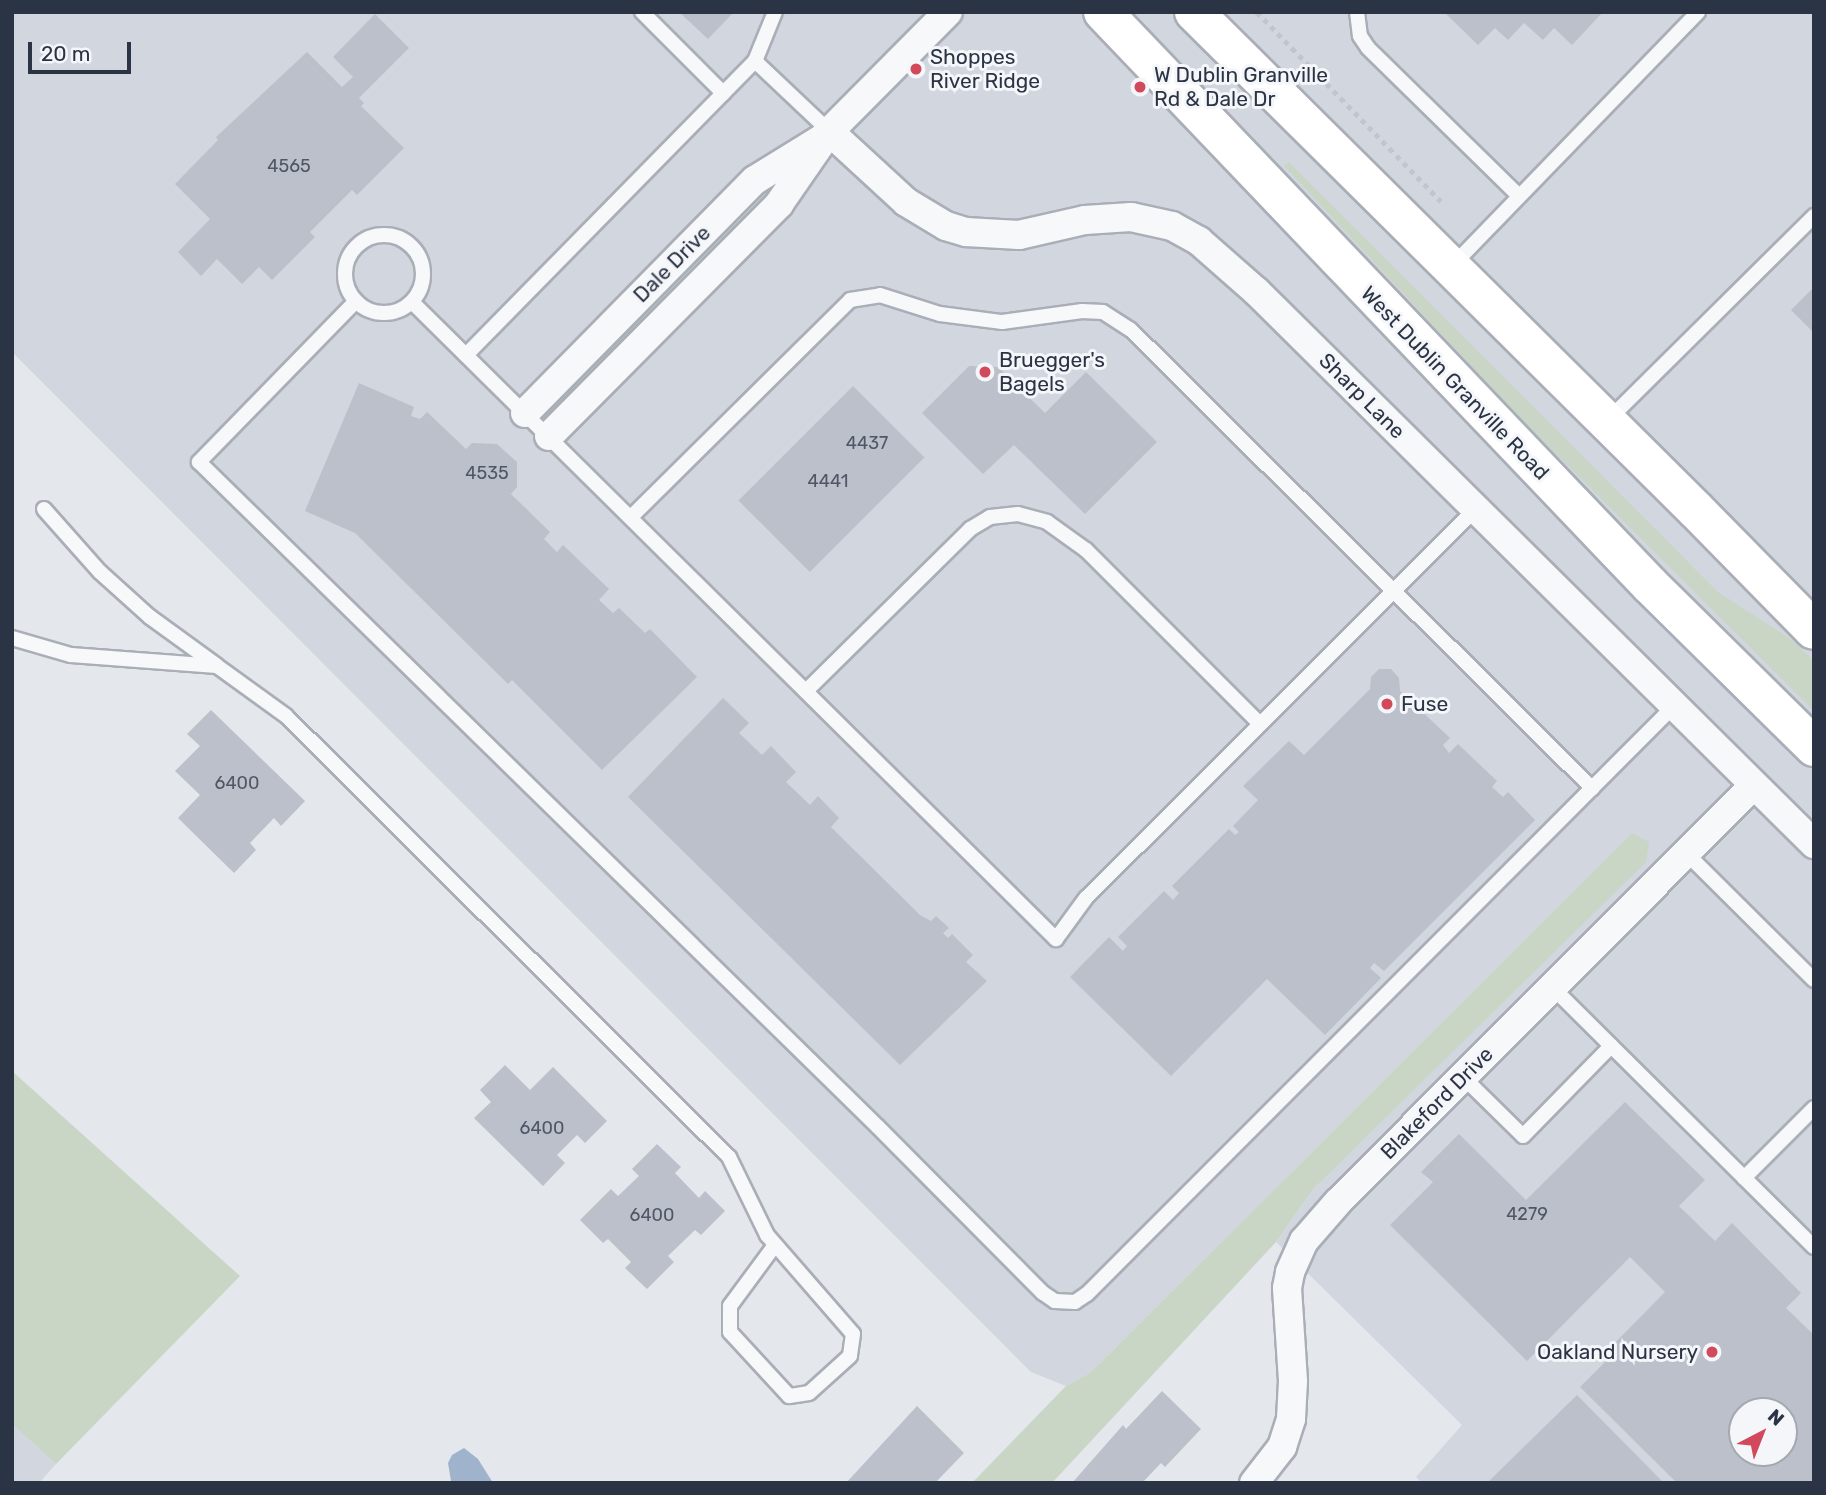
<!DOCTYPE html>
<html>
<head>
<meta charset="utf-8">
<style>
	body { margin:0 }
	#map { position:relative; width:1826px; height:1495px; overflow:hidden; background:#e4e7ec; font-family:Rubik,sans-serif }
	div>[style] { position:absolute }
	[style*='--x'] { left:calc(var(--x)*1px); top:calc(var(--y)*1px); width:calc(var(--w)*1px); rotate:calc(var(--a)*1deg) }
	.built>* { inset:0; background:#d2d6de }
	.green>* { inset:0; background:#c9d6c5 }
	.water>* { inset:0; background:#9fb4cc }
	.building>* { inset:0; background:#bbc0ca; transform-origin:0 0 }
	.path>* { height:4.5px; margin-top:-2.25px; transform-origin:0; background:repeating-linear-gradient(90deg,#c2c5cb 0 5px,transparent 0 10px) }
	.roads { filter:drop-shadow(2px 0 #a9aeb7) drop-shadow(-2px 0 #a9aeb7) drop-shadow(0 2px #a9aeb7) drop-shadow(0 -2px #a9aeb7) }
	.service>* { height:14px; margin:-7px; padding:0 7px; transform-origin:7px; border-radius:7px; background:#f7f8fa }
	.service>.ring { margin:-7px; padding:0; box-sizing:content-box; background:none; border:14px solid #f7f8fa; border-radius:50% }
	.minor>* { height:28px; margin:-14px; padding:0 14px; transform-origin:14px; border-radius:14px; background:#f7f8fa }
	.primary>* { height:38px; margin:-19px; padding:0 19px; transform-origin:19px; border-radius:19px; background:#fff }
	.dots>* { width:19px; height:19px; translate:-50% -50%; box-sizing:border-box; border:4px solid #f4f6f9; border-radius:50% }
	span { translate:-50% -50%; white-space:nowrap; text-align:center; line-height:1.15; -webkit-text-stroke:6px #f4f6f9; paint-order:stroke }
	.number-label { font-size:18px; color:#4f5766 }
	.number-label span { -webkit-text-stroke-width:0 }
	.poi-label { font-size:21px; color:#2b3445 }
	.left { translate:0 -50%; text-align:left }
	.right { translate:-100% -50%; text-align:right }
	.street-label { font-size:21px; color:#2b3445 }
	.frame { position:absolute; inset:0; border:14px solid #2b3445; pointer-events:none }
	.north { position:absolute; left:1728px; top:1397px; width:70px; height:70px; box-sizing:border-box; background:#f4f6f9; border:2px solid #a4a8b1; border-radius:50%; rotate:42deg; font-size:19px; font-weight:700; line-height:28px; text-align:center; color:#2b3445 }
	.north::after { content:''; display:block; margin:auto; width:24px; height:32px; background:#d1495b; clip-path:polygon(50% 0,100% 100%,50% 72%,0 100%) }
	.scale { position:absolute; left:28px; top:42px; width:103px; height:32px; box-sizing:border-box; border:4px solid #2b3445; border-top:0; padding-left:9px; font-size:21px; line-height:24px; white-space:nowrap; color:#2b3445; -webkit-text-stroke:5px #f4f6f9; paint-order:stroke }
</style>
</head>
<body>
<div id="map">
	<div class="built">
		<i style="clip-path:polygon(evenodd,12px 12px,1814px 12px,1814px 1483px,1422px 1483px,1416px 1477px,1462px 1425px,1276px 1242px,1314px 1188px,1632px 833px,1090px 1373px,1066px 1386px,1031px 1372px,12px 352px,12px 12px,1742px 1411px,1784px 1411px,1784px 1453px,1742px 1453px,1742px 1411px)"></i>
		<i style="clip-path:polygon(12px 1424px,56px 1464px,39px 1483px,12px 1483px)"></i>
	</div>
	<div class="green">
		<i style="clip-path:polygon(1289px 162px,1718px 592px,1792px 640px,1814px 661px,1814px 711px,1517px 415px,1284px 166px)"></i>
		<i style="clip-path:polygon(1632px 833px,1649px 842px,1646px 862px,1314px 1188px,1276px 1242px,1052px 1483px,972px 1483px,1066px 1386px,1090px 1373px)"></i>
		<i style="clip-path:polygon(12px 1071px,240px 1276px,56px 1464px,12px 1424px)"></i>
	</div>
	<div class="water">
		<i style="clip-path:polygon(464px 1448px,478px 1459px,493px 1483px,451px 1481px,448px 1463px,452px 1455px)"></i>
	</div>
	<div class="building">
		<i style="clip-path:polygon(679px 12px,734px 12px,708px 39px)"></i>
		<i style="clip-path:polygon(1444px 12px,1603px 12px,1572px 45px,1554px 28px,1543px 40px,1524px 23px,1508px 40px,1495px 28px,1478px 45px)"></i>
		<i style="clip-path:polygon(375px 14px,409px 48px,359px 98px,364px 103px,361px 106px,404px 148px,357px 195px,352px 190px,310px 232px,315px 237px,272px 280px,259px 267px,242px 284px,217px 259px,201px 276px,178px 252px,210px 219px,175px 184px,218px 140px,216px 137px,307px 52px,342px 87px,353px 77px,333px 57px)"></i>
		<i style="clip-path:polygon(1814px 287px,1814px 333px,1791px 310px)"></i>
		<i style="clip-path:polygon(969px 366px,998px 367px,1045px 413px,1086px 372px,1157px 442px,1085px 514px,1014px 445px,983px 474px,922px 413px)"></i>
		<i style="clip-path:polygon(359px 383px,414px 407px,411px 416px,420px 419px,427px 412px,466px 449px,472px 443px,497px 444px,517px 462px,517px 487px,511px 494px,550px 532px,544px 539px,557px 552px,563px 545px,609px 589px,599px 600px,613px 613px,619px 608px,645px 633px,650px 629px,697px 677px,602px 770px,512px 680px,508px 684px,355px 533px,305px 511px)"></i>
		<i style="left:853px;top:386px;width:101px;height:162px;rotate:45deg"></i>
		<i style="clip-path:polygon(1379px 669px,1391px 669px,1399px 678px,1400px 691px,1450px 738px,1443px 745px,1449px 753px,1458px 744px,1497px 781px,1492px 787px,1503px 797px,1508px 792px,1535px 820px,1384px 971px,1374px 963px,1370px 968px,1381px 978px,1325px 1035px,1267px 979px,1171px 1076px,1070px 977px,1109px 937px,1123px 951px,1127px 946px,1118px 937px,1164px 891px,1173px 900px,1179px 893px,1172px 886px,1229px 829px,1235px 835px,1239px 832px,1233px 826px,1258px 800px,1243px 786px,1289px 741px,1304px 755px,1370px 689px,1371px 677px)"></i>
		<i style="clip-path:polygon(723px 698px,749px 723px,739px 733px,762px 755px,771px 746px,796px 772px,786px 782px,810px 805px,818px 796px,839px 818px,831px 827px,920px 915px,931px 921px,936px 916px,949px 928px,943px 933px,948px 938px,952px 934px,973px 955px,966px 962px,987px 981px,900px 1065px,628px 797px)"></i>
		<i style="clip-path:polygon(211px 710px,305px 801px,281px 826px,274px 818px,250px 843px,256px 850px,234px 873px,178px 818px,200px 795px,175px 771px,200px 746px,187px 734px)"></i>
		<i style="clip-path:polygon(505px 1065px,530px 1090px,553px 1067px,607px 1121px,585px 1143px,577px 1135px,557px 1155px,565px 1163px,543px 1186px,474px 1118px,491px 1102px,480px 1090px)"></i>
		<i style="clip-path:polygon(evenodd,1625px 1102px,1705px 1180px,1679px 1206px,1715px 1241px,1732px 1223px,1801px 1293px,1786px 1308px,1814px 1335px,1814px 1483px,1677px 1483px,1580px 1387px,1612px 1355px,1608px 1350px,1665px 1292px,1630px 1257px,1527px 1361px,1390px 1225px,1433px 1182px,1421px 1172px,1459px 1134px,1526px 1200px,1625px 1102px,1742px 1411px,1784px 1411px,1784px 1453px,1742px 1453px,1742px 1411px)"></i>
		<i style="clip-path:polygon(657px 1144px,681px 1167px,675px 1173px,699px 1198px,705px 1191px,725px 1211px,701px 1235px,695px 1230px,668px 1256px,674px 1262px,647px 1289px,625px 1268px,631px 1262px,608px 1239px,603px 1243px,580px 1220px,611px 1189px,618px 1196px,639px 1176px,632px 1169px)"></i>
		<i style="clip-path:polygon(1162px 1391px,1201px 1429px,1165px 1467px,1161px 1463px,1142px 1483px,1072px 1483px,1123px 1425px,1126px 1429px)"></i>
		<i style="clip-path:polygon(1577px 1395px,1664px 1483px,1487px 1483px)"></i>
		<i style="clip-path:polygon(917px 1406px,964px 1453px,935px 1483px,846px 1483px)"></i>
	</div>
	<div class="path">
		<i style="--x:1257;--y:12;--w:264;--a:45.8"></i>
	</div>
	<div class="roads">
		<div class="service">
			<i style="--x:642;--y:12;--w:115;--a:45"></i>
			<i style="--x:1357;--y:12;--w:24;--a:83"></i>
			<i style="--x:1360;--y:36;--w:14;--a:56"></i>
			<i style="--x:1368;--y:48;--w:210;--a:44.4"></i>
			<i style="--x:755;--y:61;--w:103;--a:43.4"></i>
			<i class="ring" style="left:345px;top:235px;width:64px;height:64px"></i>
			<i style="--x:1451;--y:267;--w:355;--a:-45.9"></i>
			<i style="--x:356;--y:301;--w:225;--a:134.3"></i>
			<i style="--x:199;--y:462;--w:950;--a:44.4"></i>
			<i style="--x:878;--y:1127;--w:234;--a:45.2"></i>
			<i style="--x:1043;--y:1293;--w:14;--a:34"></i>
			<i style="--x:1055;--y:1301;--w:20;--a:3"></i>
			<i style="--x:1075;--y:1302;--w:14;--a:-34"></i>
			<i style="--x:1087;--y:1294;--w:831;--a:-45.05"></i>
			<i style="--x:412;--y:302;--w:906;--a:44.69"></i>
			<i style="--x:1056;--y:939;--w:51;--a:-53.8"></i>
			<i style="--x:1086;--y:898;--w:551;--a:-44.93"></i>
			<i style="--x:466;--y:355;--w:412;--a:-45.5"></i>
			<i style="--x:755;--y:61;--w:53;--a:-67.8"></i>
			<i style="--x:1609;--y:419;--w:289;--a:-44.7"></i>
			<i style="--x:44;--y:509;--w:84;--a:48.4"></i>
			<i style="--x:100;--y:572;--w:67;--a:42"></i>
			<i style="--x:150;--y:617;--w:82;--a:36"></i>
			<i style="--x:631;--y:517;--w:308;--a:-44.7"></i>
			<i style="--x:850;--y:300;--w:30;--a:-9"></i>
			<i style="--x:880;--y:295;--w:63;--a:17.6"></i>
			<i style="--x:940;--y:314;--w:63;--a:7.4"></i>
			<i style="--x:1002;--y:322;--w:81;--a:-7.8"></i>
			<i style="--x:1082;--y:311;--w:21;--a:3"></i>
			<i style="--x:1103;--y:312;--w:33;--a:33"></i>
			<i style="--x:1131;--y:330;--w:650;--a:44.81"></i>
			<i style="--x:12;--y:638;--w:61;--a:16.1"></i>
			<i style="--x:71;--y:655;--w:146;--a:4.3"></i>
			<i style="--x:217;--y:666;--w:85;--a:35.9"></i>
			<i style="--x:286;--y:716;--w:625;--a:44.87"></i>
			<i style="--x:729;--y:1157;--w:87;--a:64"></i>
			<i style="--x:767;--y:1235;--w:131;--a:49"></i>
			<i style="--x:853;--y:1334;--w:22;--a:98"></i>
			<i style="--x:850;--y:1356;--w:55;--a:137.9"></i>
			<i style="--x:809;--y:1393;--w:20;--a:171"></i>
			<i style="--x:789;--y:1396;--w:87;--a:-132.7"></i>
			<i style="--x:730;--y:1332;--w:26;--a:-90"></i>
			<i style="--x:730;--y:1306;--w:76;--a:-53.6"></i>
			<i style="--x:806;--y:691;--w:231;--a:-44.6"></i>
			<i style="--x:970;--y:529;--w:23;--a:-31"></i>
			<i style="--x:990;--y:517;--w:28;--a:-6"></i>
			<i style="--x:1018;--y:514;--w:30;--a:15"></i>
			<i style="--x:1047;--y:522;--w:48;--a:35.7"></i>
			<i style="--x:1086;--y:550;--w:246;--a:45"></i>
			<i style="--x:1686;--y:853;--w:180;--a:44.8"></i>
			<i style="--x:1552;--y:987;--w:369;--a:44.8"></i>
			<i style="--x:1463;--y:1077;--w:84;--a:44.5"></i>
			<i style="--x:1523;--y:1136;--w:126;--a:-45.6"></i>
			<i style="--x:1744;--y:1178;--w:99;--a:-45"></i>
		</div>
		<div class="minor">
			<i style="--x:830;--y:132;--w:103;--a:42.6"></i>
			<i style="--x:906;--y:202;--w:47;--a:31"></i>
			<i style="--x:946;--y:226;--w:21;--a:17"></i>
			<i style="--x:966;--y:232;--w:53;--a:3.2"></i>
			<i style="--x:1019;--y:235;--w:68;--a:-12.8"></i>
			<i style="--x:1085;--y:220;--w:46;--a:-3.7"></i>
			<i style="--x:1131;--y:217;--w:42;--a:12.4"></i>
			<i style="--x:1172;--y:226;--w:31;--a:29"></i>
			<i style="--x:1199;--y:241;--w:76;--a:41.3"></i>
			<i style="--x:1256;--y:291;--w:786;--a:44.74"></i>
			<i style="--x:525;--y:413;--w:327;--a:-45.4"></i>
			<i style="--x:755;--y:180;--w:80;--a:-31.7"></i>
			<i style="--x:823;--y:138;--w:177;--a:-45.2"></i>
			<i style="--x:549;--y:436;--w:327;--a:-45.2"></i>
			<i style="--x:779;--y:204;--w:75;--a:-55.3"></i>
			<i style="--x:1254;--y:1483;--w:46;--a:-52.1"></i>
			<i style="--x:1282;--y:1447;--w:29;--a:-72"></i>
			<i style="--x:1291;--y:1419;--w:38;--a:-87"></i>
			<i style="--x:1293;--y:1381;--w:93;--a:-93.7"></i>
			<i style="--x:1287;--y:1288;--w:16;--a:-79"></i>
			<i style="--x:1290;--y:1272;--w:34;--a:-66"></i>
			<i style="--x:1304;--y:1241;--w:52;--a:-48.9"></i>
			<i style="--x:1338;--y:1202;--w:589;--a:-45.07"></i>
		</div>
		<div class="primary">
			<i style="--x:1103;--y:12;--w:792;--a:46.33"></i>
			<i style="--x:1650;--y:585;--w:231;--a:44.6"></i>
			<i style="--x:1194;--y:12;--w:707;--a:44.77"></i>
			<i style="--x:1696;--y:510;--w:168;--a:45.5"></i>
		</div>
	</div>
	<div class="dots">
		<i style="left:916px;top:69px;background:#d1495b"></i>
		<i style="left:1140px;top:87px;background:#d1495b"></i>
		<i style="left:985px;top:372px;background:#d1495b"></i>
		<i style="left:1387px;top:704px;background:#d1495b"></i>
		<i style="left:1712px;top:1352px;background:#d1495b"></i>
	</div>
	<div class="number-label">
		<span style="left:289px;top:166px">4565</span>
		<span style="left:867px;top:443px">4437</span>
		<span style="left:487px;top:473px">4535</span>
		<span style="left:828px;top:481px">4441</span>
		<span style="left:237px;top:783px">6400</span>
		<span style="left:542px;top:1128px">6400</span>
		<span style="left:1527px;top:1214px">4279</span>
		<span style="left:652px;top:1215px">6400</span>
	</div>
	<div class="poi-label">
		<span class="left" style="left:930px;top:69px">Shoppes<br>River Ridge</span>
		<span class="left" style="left:1154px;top:87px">W Dublin Granville<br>Rd &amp; Dale Dr</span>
		<span class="left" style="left:999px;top:372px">Bruegger's<br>Bagels</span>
		<span class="left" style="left:1401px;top:704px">Fuse</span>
		<span class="right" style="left:1698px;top:1352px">Oakland Nursery</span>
	</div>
	<div class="street-label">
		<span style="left:672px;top:264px;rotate:-45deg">Dale Drive</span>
		<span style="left:1455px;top:383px;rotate:46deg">West Dublin Granville Road</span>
		<span style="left:1362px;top:396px;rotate:45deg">Sharp Lane</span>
		<span style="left:1437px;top:1103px;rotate:-45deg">Blakeford Drive</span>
	</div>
	<div class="frame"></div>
	<div class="north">N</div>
	<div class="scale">20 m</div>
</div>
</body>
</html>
